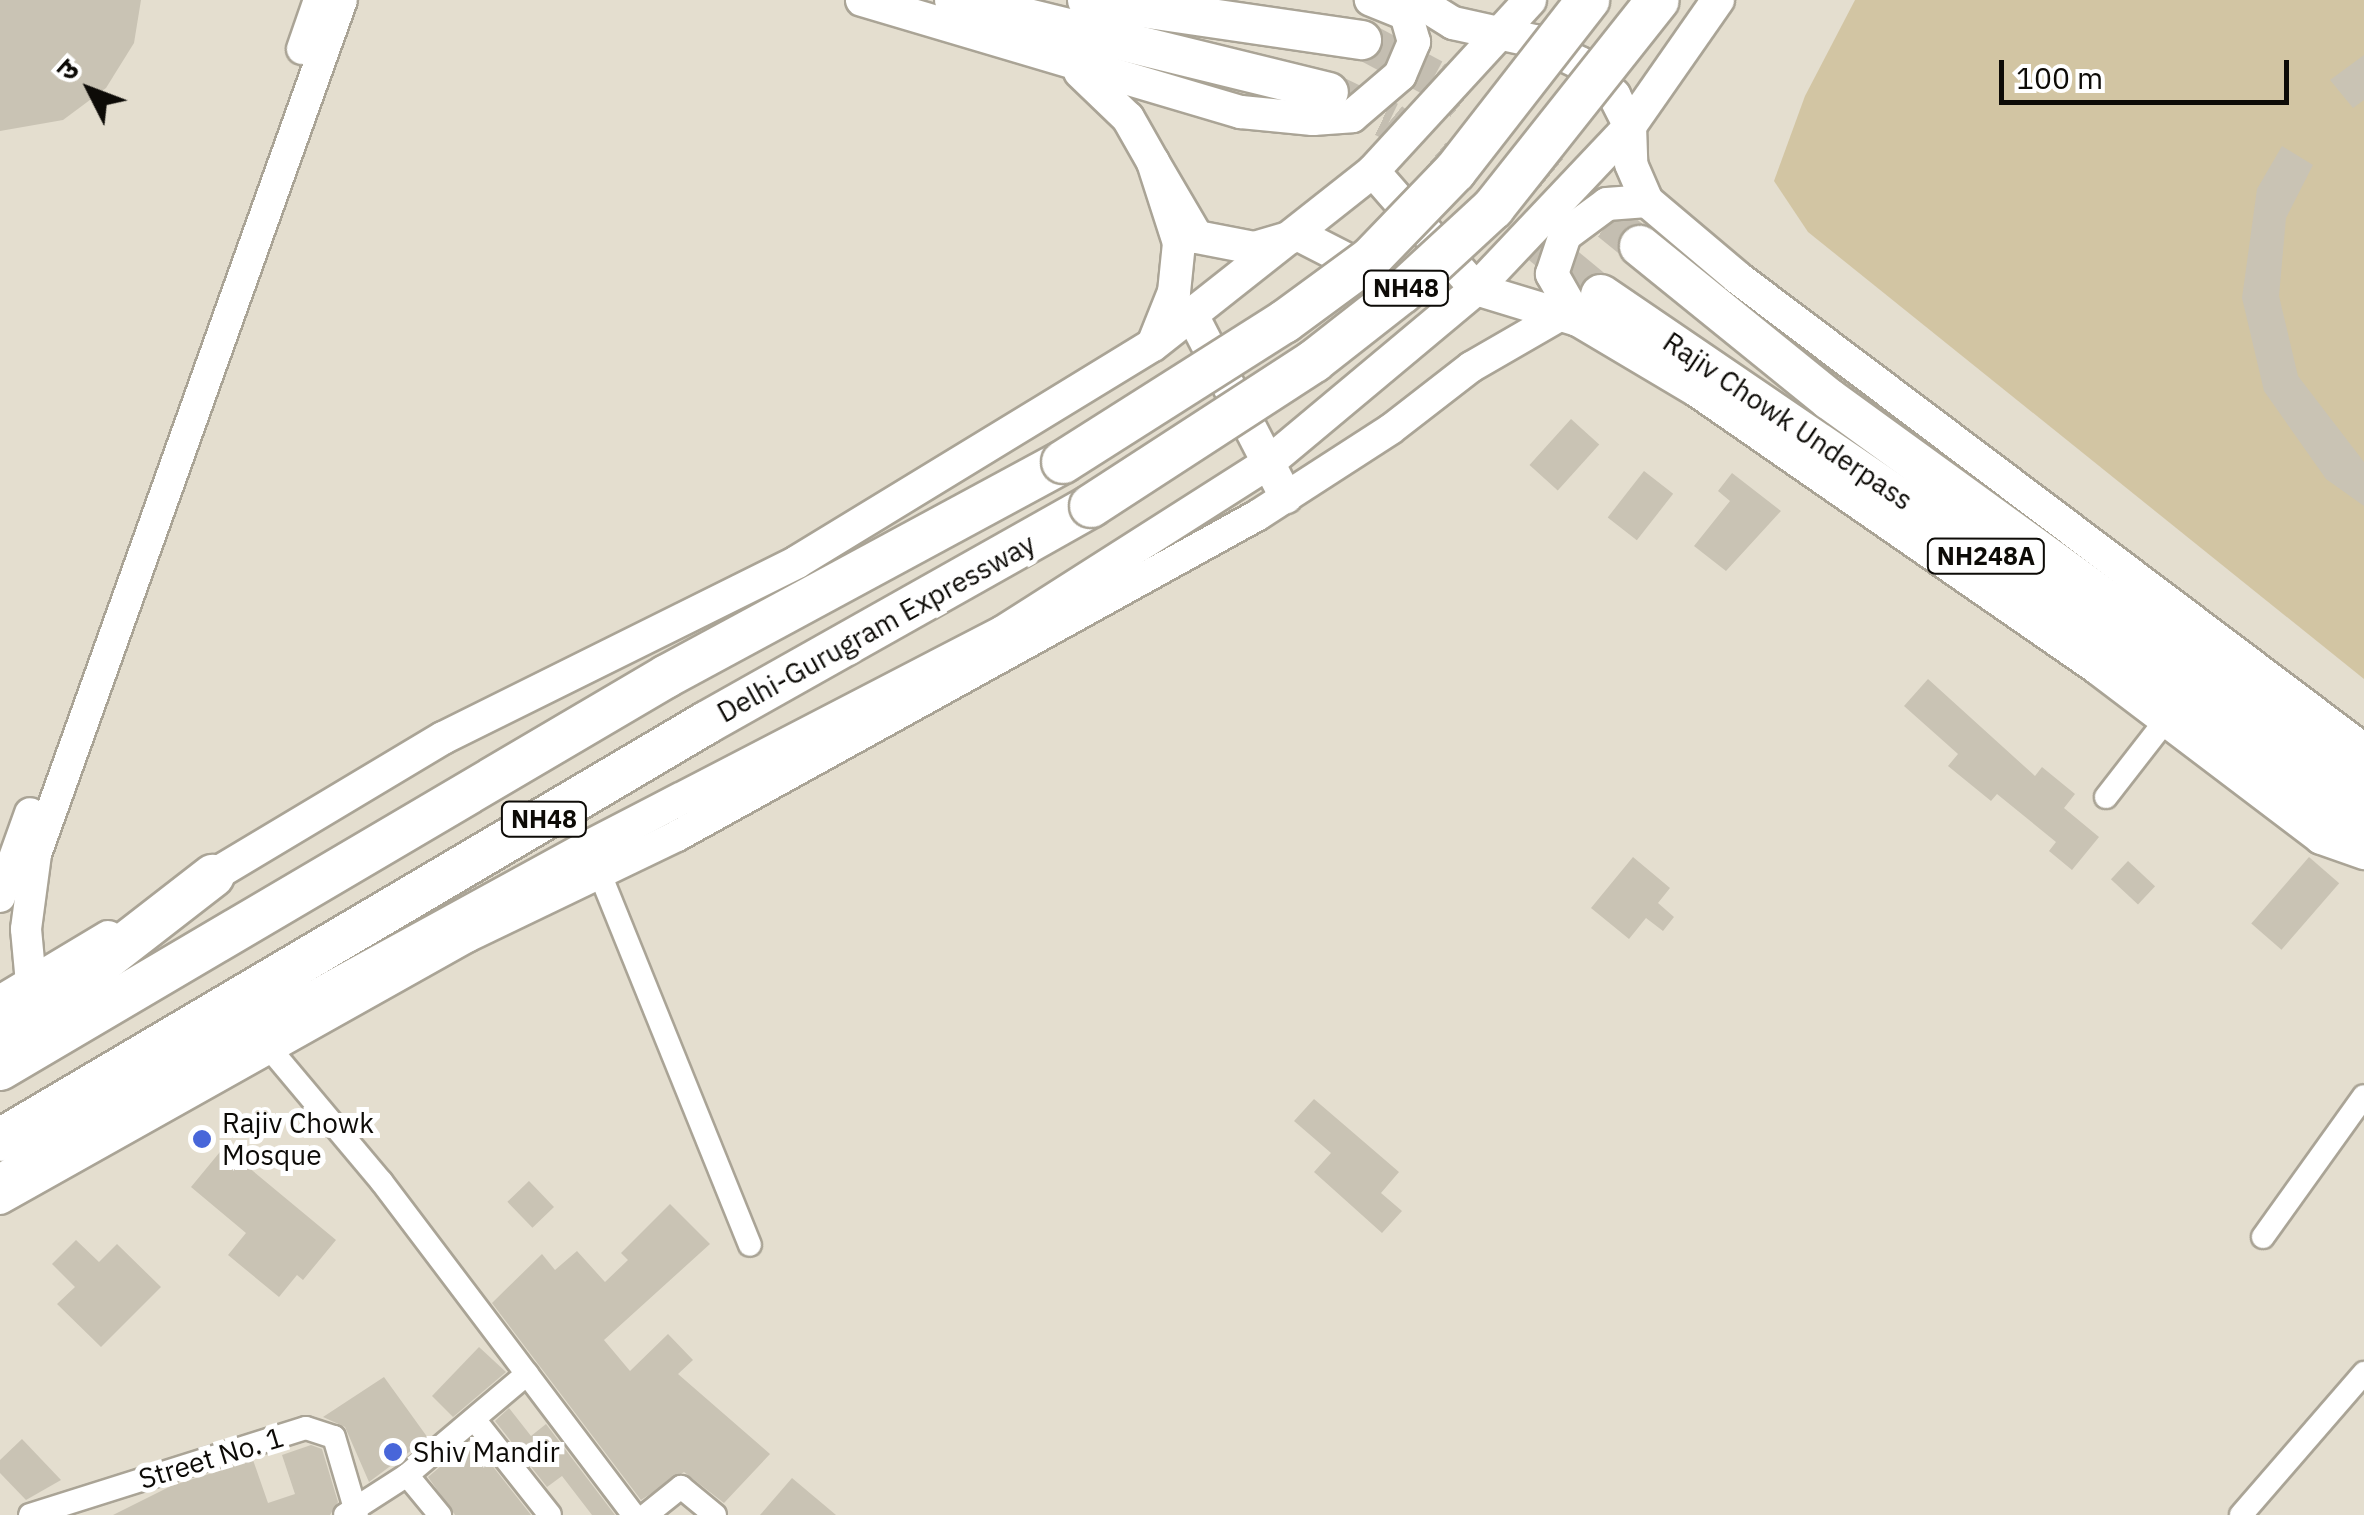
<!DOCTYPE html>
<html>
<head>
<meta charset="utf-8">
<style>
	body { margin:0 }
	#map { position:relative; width:2364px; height:1515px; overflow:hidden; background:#e4decf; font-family:"IBM Plex Sans","Noto Sans Devanagari",sans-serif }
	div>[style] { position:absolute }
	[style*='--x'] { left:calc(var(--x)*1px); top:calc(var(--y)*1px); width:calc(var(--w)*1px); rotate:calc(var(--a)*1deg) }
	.green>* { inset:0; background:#d2c5a3 }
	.building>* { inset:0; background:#c9c3b4; transform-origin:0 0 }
	.primary-tunnel>* { height:38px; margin-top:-19px; transform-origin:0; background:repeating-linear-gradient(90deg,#c4beb1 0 38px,transparent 0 57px) }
	.roads { filter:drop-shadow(2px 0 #aaa496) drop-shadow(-2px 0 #aaa496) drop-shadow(0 2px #aaa496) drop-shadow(0 -2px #aaa496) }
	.minor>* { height:22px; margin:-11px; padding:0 11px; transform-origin:11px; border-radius:11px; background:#fff }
	.tertiary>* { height:30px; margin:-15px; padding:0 15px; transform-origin:15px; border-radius:15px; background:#fff }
	.secondary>* { height:32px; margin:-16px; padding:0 16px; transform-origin:16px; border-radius:16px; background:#fff }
	.primary>* { height:38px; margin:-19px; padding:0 19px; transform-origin:19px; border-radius:19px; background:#fff }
	.trunk>* { height:40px; margin:-20px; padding:0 20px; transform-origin:20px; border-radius:20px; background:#fff }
	.motorway>* { height:42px; margin:-21px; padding:0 21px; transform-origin:21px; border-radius:21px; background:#fff }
	.bridges { filter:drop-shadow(2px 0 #aaa496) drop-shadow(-2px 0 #aaa496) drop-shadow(0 2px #aaa496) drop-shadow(0 -2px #aaa496) }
	.motorway-bridge>* { height:42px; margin:-21px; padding:0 21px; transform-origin:21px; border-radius:21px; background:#fff }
	.dots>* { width:28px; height:28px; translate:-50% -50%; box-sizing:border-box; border:5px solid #fff; border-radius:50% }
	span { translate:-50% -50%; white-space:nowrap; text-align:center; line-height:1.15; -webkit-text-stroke:10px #fff; paint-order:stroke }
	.shield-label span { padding:2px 8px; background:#fff; border:2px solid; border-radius:8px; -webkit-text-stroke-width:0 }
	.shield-label { font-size:25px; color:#0d0b07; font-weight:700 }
	.street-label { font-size:28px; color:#0d0b07 }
	.poi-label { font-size:28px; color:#0d0b07 }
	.left { translate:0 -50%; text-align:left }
	.north { position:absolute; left:40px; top:40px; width:100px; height:100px; -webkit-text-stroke:8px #fff; paint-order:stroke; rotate:312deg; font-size:28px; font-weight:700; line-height:40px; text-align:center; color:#0d0b07 }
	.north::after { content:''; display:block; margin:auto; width:35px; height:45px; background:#0d0b07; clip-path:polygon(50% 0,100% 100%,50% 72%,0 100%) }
	.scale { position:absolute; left:1999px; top:60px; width:290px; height:45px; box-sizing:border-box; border:5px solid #0d0b07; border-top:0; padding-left:12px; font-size:30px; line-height:35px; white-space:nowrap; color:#0d0b07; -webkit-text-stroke:8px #fff; paint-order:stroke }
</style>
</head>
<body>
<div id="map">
	<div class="green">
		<i style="clip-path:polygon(1855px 0,2364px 0,2364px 679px,1808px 232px,1774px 181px,1805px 96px)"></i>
	</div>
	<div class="building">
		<i style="clip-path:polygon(0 0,141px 0,134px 43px,106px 88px,63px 120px,0 131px)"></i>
		<i style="clip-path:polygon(2364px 55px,2364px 100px,2353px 108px,2330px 80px)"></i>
		<i style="clip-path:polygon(2282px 146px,2313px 165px,2286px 218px,2279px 296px,2298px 376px,2364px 462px,2364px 506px,2326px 479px,2264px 391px,2242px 298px,2257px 189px)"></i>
		<i style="left:1571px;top:419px;width:38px;height:62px;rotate:42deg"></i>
		<i style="left:1644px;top:471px;width:37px;height:59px;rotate:38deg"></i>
		<i style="clip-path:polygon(1732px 473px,1781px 511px,1726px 571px,1694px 546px,1730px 501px,1718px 491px)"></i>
		<i style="clip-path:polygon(1928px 679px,2035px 776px,2042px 767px,2075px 794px,2064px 808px,2099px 837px,2072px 870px,2049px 851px,2056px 842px,1997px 794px,1991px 801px,1948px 766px,1958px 754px,1904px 706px)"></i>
		<i style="clip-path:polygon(1633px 857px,1670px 888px,1658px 903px,1674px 917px,1663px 931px,1646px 918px,1629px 939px,1591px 908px)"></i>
		<i style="left:2309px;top:857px;width:40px;height:88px;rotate:41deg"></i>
		<i style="left:2128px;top:861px;width:37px;height:25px;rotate:43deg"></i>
		<i style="clip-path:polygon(1314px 1099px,1399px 1172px,1381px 1193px,1402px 1211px,1382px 1233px,1314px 1172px,1331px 1153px,1294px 1121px)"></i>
		<i style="clip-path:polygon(224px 1147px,336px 1240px,303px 1280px,297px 1275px,279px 1297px,228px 1255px,246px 1233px,191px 1187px)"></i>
		<i style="left:529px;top:1181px;width:36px;height:30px;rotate:46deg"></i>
		<i style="clip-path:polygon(670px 1204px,710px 1244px,604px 1340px,630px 1371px,668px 1334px,693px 1360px,678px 1374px,770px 1454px,724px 1503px,684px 1472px,641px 1500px,492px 1303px,542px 1254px,555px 1270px,577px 1251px,605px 1282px,628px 1260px,621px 1253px)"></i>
		<i style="clip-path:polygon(76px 1240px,99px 1262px,117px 1244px,161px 1287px,101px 1347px,57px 1304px,75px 1287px,52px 1264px)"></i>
		<i style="clip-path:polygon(479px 1347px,506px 1372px,453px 1417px,432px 1396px)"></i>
		<i style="clip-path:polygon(384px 1377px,428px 1438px,369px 1482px,345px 1427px,323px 1417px)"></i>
		<i style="clip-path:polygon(509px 1408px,531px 1436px,546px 1424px,615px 1515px,592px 1515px,562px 1476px,547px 1487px,495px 1421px)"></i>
		<i style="clip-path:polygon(22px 1439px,61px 1480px,26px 1500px,0 1473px,0 1460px)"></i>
		<i style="clip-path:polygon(472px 1440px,531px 1515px,455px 1515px,428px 1477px)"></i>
		<i style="clip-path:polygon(311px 1445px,322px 1449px,338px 1502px,330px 1515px,113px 1515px,171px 1486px,253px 1460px,268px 1503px,295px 1494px,282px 1455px)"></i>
		<i style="clip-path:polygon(792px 1478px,836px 1515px,760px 1515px)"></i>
	</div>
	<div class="primary-tunnel">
		<i style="--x:1362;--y:40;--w:81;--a:28.2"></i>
		<i style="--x:1433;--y:78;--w:267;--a:39.1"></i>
		<i style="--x:1332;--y:93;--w:64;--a:25.8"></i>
		<i style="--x:1390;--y:121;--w:273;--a:39.5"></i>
	</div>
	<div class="roads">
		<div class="minor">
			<i style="--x:2106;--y:797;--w:98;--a:-52.1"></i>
			<i style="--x:594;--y:859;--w:416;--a:68"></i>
			<i style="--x:260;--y:1037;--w:188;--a:50"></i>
			<i style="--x:381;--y:1181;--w:419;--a:52.9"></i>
			<i style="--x:2263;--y:1237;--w:173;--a:-54.4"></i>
			<i style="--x:474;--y:1419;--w:122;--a:51.6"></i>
			<i style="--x:407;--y:1475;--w:52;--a:50.5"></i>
			<i style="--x:30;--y:1515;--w:289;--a:-17.5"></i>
			<i style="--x:306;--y:1428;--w:29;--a:18"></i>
			<i style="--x:334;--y:1437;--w:81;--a:73.6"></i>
			<i style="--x:345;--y:1515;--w:74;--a:-32.8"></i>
			<i style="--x:407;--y:1475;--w:157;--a:-40.1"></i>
			<i style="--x:646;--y:1515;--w:45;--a:-38.7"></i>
			<i style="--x:681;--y:1487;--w:44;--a:39.5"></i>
			<i style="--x:2241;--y:1515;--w:188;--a:-49.1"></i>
		</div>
		<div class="tertiary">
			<i style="--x:302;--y:49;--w:52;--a:-70.9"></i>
			<i style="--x:0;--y:897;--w:89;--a:-70.3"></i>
			<i style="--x:31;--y:983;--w:54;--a:-95.3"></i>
			<i style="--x:26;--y:929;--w:76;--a:-82.4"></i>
			<i style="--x:36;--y:854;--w:907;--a:-70.29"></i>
			<i style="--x:0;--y:1199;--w:535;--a:-29.29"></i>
			<i style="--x:467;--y:937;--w:233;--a:-25.7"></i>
			<i style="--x:677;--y:836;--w:664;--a:-28.92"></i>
			<i style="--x:1258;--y:515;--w:158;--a:-32.9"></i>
			<i style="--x:1391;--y:429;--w:101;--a:-37.8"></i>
			<i style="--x:1471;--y:367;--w:104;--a:-30"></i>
		</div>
		<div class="secondary">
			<i style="--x:862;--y:0;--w:395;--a:16.5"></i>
			<i style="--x:1241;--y:112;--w:72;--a:5.6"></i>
			<i style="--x:1313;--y:119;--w:39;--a:-4"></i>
			<i style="--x:1352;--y:116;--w:63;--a:-40.5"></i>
			<i style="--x:1400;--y:75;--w:36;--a:-67"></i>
			<i style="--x:1414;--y:42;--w:29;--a:-106"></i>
			<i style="--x:1406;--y:14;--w:38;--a:-158"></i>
			<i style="--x:1416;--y:0;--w:44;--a:31.9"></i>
			<i style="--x:1453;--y:23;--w:84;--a:12.4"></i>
			<i style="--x:1535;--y:41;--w:52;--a:26.1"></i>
			<i style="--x:1582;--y:64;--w:45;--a:44.1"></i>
			<i style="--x:1614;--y:95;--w:35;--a:63"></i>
			<i style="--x:1630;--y:126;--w:38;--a:88"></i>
			<i style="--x:1631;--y:164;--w:40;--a:66.6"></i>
			<i style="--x:1647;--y:201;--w:119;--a:40.2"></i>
			<i style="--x:1738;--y:278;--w:784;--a:37.02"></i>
			<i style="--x:1080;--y:72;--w:66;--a:43.8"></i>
			<i style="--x:1128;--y:118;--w:51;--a:60.4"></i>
			<i style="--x:1153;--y:162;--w:85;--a:72.2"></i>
			<i style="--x:1179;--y:243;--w:49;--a:95.8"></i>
			<i style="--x:1174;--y:292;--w:54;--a:111.8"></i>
			<i style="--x:1153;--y:162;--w:87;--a:59.6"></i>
			<i style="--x:1197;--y:237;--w:58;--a:10.9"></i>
			<i style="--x:1254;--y:248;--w:47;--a:-16.1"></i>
			<i style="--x:1299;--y:235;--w:62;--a:27"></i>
			<i style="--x:1354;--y:263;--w:28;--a:48"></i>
			<i style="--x:1373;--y:171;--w:157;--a:48.9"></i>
			<i style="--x:1476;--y:289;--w:107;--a:16.9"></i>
			<i style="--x:1578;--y:320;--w:137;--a:30.7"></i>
			<i style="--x:1696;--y:390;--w:492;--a:34.7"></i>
			<i style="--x:2100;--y:670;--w:278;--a:37.2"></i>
			<i style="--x:2321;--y:838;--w:46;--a:19.2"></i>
			<i style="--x:1192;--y:315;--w:205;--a:62.7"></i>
			<i style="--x:1578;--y:320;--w:53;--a:-119.5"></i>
			<i style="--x:1552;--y:274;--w:41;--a:-71.6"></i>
			<i style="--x:1565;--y:235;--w:52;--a:-36.4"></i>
			<i style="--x:1607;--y:204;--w:40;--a:-4.3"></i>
			<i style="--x:194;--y:887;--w:290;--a:-30.9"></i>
			<i style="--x:443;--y:738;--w:395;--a:-26.4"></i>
			<i style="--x:797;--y:562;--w:417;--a:-31.4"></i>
			<i style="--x:1153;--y:345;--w:280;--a:-38.3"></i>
			<i style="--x:1373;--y:171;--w:232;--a:-47.4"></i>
			<i style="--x:0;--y:1002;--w:126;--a:-31"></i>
			<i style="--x:0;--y:1181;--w:314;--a:-30.7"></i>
			<i style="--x:270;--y:1021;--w:362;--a:-28.7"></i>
			<i style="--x:588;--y:847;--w:467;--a:-27.4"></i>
			<i style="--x:1003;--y:632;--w:314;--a:-32.5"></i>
			<i style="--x:1268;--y:463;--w:271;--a:-39.9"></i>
			<i style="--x:1476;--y:289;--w:224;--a:-46.6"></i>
			<i style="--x:1630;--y:126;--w:154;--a:-55.1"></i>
		</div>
		<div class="primary">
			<i style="--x:954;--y:0;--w:386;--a:13.8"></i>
			<i style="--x:1087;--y:0;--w:278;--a:8.3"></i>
		</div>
		<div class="trunk">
			<i style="--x:1640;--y:246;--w:243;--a:39"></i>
			<i style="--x:1829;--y:399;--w:661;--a:35.95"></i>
			<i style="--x:1601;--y:295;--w:703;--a:34.28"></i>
			<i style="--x:2182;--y:691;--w:228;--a:37"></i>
		</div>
		<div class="motorway">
			<i style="--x:9;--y:1034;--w:258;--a:-37.8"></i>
			<i style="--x:0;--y:1069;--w:774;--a:-30.51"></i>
			<i style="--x:667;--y:676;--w:450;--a:-28.4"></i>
			<i style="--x:0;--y:1140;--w:820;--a:-30.57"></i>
			<i style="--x:706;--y:723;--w:442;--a:-29.4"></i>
		</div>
	</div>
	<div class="bridges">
		<div class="motorway-bridge">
			<i style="--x:1063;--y:462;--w:262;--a:-32.4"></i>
			<i style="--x:1284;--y:322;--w:108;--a:-36.3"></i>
			<i style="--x:1371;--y:258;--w:121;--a:-46"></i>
			<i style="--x:1455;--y:171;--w:217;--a:-52.1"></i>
			<i style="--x:1091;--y:506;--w:266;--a:-33"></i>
			<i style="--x:1314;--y:361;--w:112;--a:-38.1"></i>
			<i style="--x:1402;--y:292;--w:124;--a:-42.7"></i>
			<i style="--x:1493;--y:208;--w:265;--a:-51.6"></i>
		</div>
	</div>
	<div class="dots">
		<i style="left:202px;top:1139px;background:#4866d9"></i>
		<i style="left:393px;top:1452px;background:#4866d9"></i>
	</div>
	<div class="shield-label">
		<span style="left:1406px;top:288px">NH48</span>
		<span style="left:1986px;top:556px">NH248A</span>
		<span style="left:544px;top:819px">NH48</span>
	</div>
	<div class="street-label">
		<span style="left:1788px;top:421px;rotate:34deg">Rajiv Chowk Underpass</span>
		<span style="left:876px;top:628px;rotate:-29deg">Delhi-Gurugram Expressway</span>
		<span style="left:211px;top:1458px;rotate:-17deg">Street No. 1</span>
	</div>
	<div class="poi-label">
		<span class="left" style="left:222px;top:1139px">Rajiv Chowk<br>Mosque</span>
		<span class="left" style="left:413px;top:1452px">Shiv Mandir</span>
	</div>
	<div class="north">उ</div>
	<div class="scale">100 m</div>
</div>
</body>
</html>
